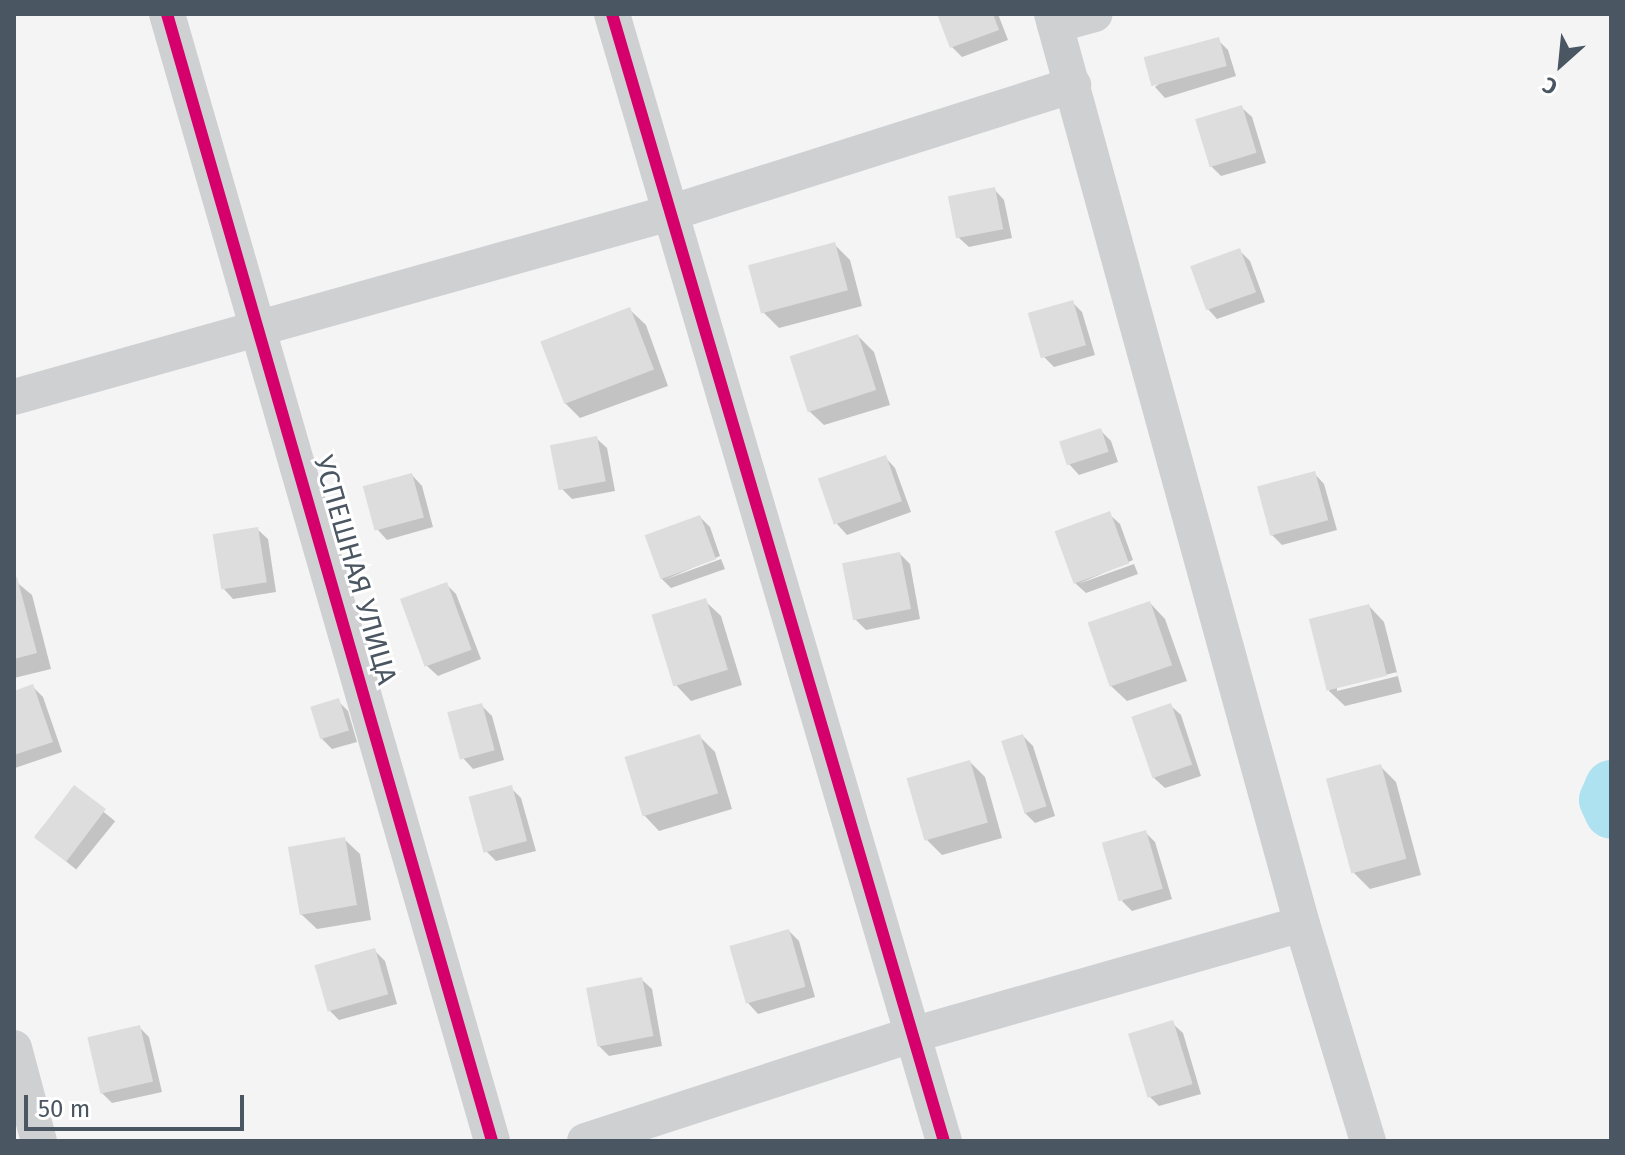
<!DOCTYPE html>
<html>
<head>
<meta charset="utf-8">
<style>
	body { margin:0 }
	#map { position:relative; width:1625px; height:1155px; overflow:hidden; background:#f4f4f4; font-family:"Fira Sans",sans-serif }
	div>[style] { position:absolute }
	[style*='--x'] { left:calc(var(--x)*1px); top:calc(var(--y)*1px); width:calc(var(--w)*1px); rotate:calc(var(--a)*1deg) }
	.shadow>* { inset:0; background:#0003; transform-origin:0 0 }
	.river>* { height:52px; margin:-26px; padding:0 26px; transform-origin:26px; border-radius:26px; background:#aee2f0 }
	.building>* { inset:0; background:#ddddde; transform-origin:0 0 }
	.minor>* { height:36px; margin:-18px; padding:0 18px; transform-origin:18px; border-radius:18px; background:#ced0d2 }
	.cycleway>* { height:12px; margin:-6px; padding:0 6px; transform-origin:6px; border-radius:6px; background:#d6006c }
	span { translate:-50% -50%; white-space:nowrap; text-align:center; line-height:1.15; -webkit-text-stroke:6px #fff; paint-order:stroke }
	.street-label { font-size:28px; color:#4a5661 }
	.frame { position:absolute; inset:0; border:16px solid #4a5661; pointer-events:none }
	.north { position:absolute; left:1521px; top:24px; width:80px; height:80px; -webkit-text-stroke:6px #fff; paint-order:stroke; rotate:207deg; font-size:22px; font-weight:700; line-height:32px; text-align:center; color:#4a5661 }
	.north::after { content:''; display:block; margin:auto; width:28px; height:36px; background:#4a5661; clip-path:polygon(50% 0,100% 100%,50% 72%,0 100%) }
	.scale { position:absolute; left:24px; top:1095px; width:220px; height:36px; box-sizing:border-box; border:4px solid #4a5661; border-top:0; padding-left:10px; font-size:24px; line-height:28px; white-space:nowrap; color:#4a5661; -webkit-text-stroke:6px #fff; paint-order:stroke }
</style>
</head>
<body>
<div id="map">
	<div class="shadow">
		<i style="clip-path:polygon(940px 14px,998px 14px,1008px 40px,962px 57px,952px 47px)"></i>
		<i style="clip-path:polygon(1218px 40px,1228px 50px,1236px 76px,1165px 98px,1155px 87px)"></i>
		<i style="clip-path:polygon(1241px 107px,1252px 117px,1266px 163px,1221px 176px,1211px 166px)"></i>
		<i style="clip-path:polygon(994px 189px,1004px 200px,1012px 238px,969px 247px,958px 237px)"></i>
		<i style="clip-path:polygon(834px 244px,850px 260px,862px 306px,779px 328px,763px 312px)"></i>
		<i style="clip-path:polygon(1239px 250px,1250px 261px,1265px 302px,1217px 319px,1207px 308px)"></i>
		<i style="clip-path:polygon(1072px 302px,1082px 312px,1095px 355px,1054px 367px,1044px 357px)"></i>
		<i style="clip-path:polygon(630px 310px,646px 325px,668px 386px,580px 418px,564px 402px)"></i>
		<i style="clip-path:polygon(858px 336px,874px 352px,890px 405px,824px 425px,808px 410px)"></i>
		<i style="clip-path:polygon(1101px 431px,1111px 441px,1118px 462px,1079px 475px,1069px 464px)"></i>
		<i style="clip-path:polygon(596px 438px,607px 448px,615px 491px,572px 499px,562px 489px)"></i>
		<i style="clip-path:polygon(885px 457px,895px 468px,911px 512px,847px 535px,837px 524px)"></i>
		<i style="clip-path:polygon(1314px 473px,1324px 484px,1337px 530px,1282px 545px,1272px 535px)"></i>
		<i style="clip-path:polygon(412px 475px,422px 486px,433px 527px,387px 540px,377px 529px)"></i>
		<i style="clip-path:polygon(1109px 514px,1120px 524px,1133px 560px,1078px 584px,1134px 564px,1138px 574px,1086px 593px,1075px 583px)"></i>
		<i style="clip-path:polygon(700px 517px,710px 527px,720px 556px,664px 580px,721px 559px,725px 569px,671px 588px,661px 578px)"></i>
		<i style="clip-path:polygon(257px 529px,268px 539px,276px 592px,233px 599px,223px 588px)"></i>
		<i style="clip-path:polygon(900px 554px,910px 564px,920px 619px,866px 630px,855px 619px)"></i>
		<i style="clip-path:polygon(14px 580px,32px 595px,51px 669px,14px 678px)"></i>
		<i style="clip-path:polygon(446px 584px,456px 594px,481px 659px,438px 676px,427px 666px)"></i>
		<i style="clip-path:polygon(705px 601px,721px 616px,742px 685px,691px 701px,676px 685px)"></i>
		<i style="clip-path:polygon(1150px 603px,1165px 619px,1187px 681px,1127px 701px,1111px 686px)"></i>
		<i style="clip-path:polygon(evenodd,1369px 606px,1384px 622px,1402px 692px,1345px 706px,1329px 691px,1369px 606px,1397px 672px,1398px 676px,1337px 691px,1337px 687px,1397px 672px)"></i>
		<i style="clip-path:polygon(32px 686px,43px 697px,62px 752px,15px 768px,14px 693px)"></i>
		<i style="clip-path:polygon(338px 701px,348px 711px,357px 742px,332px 749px,322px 739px)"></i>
		<i style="clip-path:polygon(481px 705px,492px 716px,504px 760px,473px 769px,463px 758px)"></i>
		<i style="clip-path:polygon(1170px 705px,1181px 715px,1201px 776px,1165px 788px,1154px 778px)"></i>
		<i style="clip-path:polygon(699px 736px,715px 752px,732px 809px,659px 831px,644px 815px)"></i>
		<i style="clip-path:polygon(1023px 736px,1033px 746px,1055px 816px,1035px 823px,1024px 812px)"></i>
		<i style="clip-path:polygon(970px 762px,985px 777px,1002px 838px,942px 855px,926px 839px)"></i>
		<i style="clip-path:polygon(1380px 766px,1396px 782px,1421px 875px,1370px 889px,1354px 873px)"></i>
		<i style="left:74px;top:788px;width:53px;height:62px;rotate:39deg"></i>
		<i style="clip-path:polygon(511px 788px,521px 798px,536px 851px,496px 861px,486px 851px)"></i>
		<i style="clip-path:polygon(1145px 832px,1155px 842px,1172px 899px,1132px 911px,1122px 901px)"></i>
		<i style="clip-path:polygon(344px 839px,360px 854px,371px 920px,317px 929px,301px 914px)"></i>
		<i style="clip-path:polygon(789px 931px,799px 941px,815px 997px,758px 1014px,748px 1003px)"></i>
		<i style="clip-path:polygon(374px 950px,385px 961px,397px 1004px,339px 1020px,329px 1010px)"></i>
		<i style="clip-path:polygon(641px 979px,652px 989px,662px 1046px,609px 1056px,599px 1046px)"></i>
		<i style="clip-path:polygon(1172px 1023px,1183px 1033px,1201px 1094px,1159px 1106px,1149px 1096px)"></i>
		<i style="clip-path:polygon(139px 1027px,149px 1037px,162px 1092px,112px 1103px,102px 1093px)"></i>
	</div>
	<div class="river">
		<i style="--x:1611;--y:786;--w:15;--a:113"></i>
		<i style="--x:1605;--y:800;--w:14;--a:65"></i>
	</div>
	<div class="building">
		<i style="clip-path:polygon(937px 14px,993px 14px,999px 30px,950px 48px)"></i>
		<i style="left:1219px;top:37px;width:30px;height:78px;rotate:75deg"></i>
		<i style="left:1242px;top:105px;width:50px;height:49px;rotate:73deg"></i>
		<i style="left:995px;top:187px;width:43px;height:48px;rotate:79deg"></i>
		<i style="left:835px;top:242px;width:50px;height:90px;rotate:75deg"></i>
		<i style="left:1240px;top:248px;width:47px;height:53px;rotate:70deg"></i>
		<i style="left:1073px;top:300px;width:47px;height:47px;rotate:74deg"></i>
		<i style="left:630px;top:307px;width:67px;height:96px;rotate:69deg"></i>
		<i style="left:858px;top:334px;width:59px;height:72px;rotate:72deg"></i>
		<i style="left:1101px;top:428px;width:25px;height:44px;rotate:72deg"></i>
		<i style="left:597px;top:436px;width:46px;height:48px;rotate:79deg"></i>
		<i style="left:886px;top:455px;width:49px;height:72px;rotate:71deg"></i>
		<i style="left:1315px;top:471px;width:51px;height:60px;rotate:75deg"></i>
		<i style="left:412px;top:473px;width:46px;height:51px;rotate:75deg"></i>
		<i style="left:1110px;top:511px;width:56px;height:59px;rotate:70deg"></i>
		<i style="left:700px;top:515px;width:47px;height:59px;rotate:70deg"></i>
		<i style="left:258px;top:527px;width:56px;height:46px;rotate:81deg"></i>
		<i style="left:900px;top:552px;width:58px;height:59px;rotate:79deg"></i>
		<i style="clip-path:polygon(17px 577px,37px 653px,14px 659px,14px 578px)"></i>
		<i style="left:447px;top:582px;width:72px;height:50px;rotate:70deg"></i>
		<i style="left:706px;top:598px;width:75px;height:57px;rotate:73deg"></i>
		<i style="left:1150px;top:601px;width:68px;height:66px;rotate:71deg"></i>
		<i style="left:1369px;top:604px;width:74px;height:62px;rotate:76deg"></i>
		<i style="clip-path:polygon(33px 684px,53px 742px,14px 755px,14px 691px)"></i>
		<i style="left:339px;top:698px;width:34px;height:30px;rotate:73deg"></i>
		<i style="left:482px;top:703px;width:49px;height:36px;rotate:75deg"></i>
		<i style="left:1171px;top:703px;width:65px;height:42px;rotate:71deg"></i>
		<i style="left:700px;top:734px;width:62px;height:79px;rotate:73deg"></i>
		<i style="left:1023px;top:734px;width:76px;height:23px;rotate:72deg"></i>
		<i style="left:970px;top:760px;width:65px;height:66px;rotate:74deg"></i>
		<i style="left:1381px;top:764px;width:98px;height:57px;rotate:75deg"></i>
		<i style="left:74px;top:785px;width:40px;height:66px;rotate:37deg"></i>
		<i style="left:512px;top:785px;width:58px;height:45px;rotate:75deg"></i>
		<i style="left:1146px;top:830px;width:61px;height:46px;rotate:74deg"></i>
		<i style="left:345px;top:837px;width:69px;height:58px;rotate:80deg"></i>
		<i style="left:789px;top:929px;width:60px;height:62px;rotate:74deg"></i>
		<i style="left:375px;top:948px;width:48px;height:63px;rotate:74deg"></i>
		<i style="left:642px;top:977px;width:60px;height:57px;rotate:79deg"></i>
		<i style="left:1173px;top:1020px;width:67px;height:47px;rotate:73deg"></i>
		<i style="left:140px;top:1025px;width:58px;height:54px;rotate:77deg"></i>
	</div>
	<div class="minor">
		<i style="--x:167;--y:14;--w:1173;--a:73.91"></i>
		<i style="--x:612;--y:14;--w:1175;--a:73.59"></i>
		<i style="--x:1052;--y:14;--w:944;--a:74.64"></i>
		<i style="--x:1302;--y:924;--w:227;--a:73.1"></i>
		<i style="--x:1055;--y:25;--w:41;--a:-15.4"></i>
		<i style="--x:14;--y:397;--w:684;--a:-15.68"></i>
		<i style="--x:673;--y:212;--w:420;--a:-17.6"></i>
		<i style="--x:14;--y:1048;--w:96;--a:75"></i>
		<i style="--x:585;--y:1141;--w:344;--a:-18"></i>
		<i style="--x:912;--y:1035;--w:405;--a:-15.9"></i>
	</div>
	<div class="cycleway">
		<i style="--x:167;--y:14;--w:1173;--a:73.91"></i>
		<i style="--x:612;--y:14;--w:1175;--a:73.59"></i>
	</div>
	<div class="street-label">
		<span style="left:355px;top:570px;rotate:74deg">УСПЕШНАЯ УЛИЦА</span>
	</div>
	<div class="frame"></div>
	<div class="north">С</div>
	<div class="scale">50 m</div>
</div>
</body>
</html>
